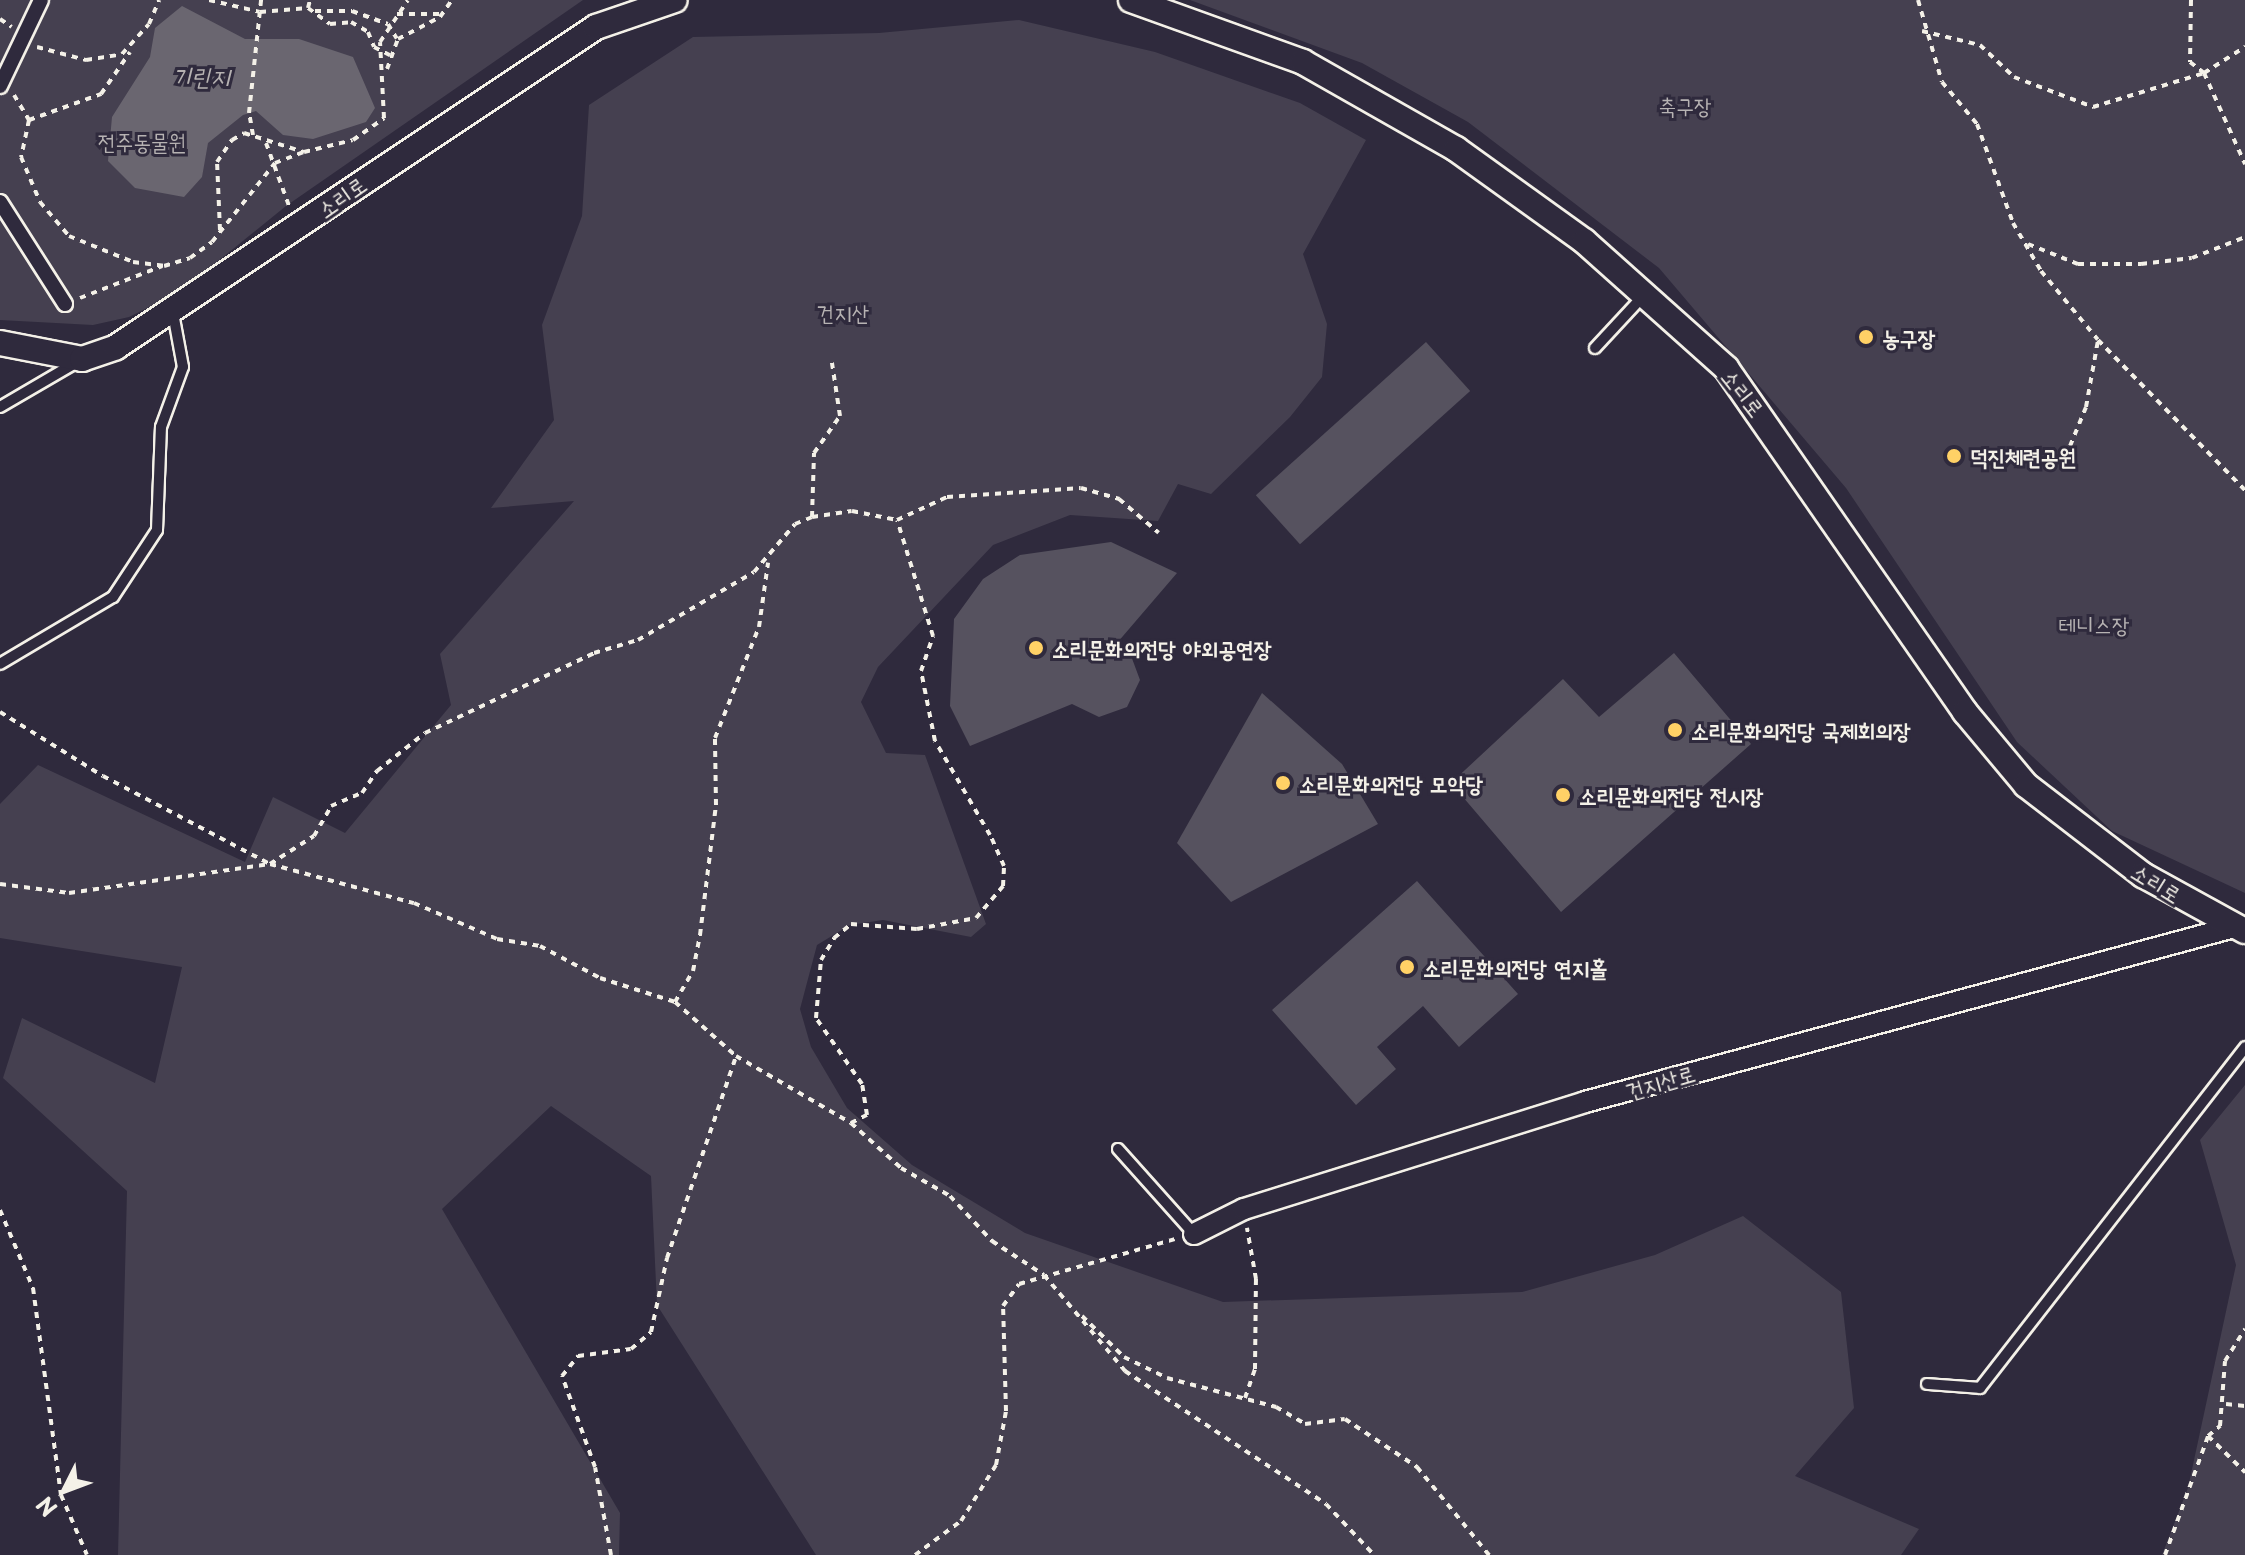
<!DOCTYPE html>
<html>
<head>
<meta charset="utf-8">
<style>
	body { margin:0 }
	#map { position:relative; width:2245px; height:1555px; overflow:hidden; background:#2f2a3d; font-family:"Playpen Sans","Poor Story",sans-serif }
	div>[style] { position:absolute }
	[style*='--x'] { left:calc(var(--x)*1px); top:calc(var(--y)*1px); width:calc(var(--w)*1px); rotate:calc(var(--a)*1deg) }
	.green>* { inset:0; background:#454050 }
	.water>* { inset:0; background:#6a6670 }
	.building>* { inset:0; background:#56525f; transform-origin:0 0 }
	.path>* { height:4px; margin-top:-2px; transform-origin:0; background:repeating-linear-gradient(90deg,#f4f1e8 0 6px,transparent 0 12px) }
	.roads { filter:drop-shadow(2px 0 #f4f1e8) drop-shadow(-2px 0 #f4f1e8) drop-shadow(0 2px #f4f1e8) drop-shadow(0 -2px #f4f1e8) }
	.service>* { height:10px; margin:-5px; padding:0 5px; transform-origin:5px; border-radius:5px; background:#2f2a3d }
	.pedestrian>* { height:14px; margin:-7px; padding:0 7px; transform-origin:7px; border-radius:7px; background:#2f2a3d }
	.minor>* { height:20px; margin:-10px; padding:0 10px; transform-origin:10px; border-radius:10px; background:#2f2a3d }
	.tertiary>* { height:24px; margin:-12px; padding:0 12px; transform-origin:12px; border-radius:12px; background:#2f2a3d }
	.dots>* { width:22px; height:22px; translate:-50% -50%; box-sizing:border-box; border:4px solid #2f2a3d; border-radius:50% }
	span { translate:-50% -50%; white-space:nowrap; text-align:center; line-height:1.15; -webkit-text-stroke:6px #2f2a3d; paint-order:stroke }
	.park-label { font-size:22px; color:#b7b3b3 }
	.street-label { font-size:22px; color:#f4f1e8 }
	.poi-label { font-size:22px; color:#f4f1e8; font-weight:700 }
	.left { translate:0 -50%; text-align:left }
	.water-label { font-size:24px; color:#b6b2b2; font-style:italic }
	.north { position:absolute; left:24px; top:1451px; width:80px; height:80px; -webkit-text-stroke:6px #2f2a3d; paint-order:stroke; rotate:228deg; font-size:22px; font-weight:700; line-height:32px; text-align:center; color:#f4f1e8 }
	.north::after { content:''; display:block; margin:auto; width:28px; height:36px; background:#f4f1e8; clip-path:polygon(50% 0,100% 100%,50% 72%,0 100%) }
</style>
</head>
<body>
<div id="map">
	<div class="green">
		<i style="clip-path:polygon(0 0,583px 0,286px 206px,180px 292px,129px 317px,93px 325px,0 320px)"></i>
		<i style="clip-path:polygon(1190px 0,2245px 0,2245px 893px,2112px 831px,2017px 742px,1846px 488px,1659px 268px,1468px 122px,1362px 63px)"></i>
		<i style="clip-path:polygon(1019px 20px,1155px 52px,1300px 103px,1366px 140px,1303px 254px,1327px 324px,1322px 377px,1290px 417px,1211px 494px,1178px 484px,1158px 521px,1070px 515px,993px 545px,878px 667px,861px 702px,886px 753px,925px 755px,986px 924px,971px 937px,883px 920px,850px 925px,817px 945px,800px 1009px,811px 1047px,847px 1108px,912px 1165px,1025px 1233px,1223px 1302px,1522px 1292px,1655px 1255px,1743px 1216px,1841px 1292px,1854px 1408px,1795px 1476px,1919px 1529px,1901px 1555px,816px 1555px,657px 1305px,651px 1176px,551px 1106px,442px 1209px,620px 1513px,619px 1555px,118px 1555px,127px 1191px,3px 1078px,22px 1018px,155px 1083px,182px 967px,0 938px,0 804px,38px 765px,245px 862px,273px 797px,345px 833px,451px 705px,440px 654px,574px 501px,491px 508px,554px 420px,542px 325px,582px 216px,589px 105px,693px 37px,879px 33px)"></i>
		<i style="clip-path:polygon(2245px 1085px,2245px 1555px,2162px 1555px,2188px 1488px,2236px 1265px,2200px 1140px)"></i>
	</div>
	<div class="water">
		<i style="clip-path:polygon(182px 6px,245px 39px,299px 39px,353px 57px,375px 108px,366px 122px,313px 139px,283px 135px,256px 111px,243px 115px,208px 143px,202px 177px,184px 197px,135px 188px,108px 161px,112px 117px,150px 57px,155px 28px)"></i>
	</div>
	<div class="building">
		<i style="left:1426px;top:342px;width:66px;height:229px;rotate:48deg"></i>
		<i style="clip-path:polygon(1111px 542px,1177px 573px,1117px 643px,1130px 653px,1140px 680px,1127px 707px,1099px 717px,1072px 704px,970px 746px,950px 706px,954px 619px,983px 579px,1020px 555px)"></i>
		<i style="clip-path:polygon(1674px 653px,1751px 744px,1561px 912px,1451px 783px,1563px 679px,1599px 717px)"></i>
		<i style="clip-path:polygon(1262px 693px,1342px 764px,1378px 824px,1231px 902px,1177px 843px)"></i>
		<i style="clip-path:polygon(1417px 881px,1518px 994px,1459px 1047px,1423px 1006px,1377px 1047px,1396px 1069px,1356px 1105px,1272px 1010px)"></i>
	</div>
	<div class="path">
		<i style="--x:209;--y:0;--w:52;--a:13.2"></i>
		<i style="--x:260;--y:12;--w:48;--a:-4.8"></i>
		<i style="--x:308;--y:8;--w:8;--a:-76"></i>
		<i style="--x:1918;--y:0;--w:85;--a:73.7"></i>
		<i style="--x:1942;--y:82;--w:55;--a:50.2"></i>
		<i style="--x:1977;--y:124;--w:105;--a:70"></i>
		<i style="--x:2013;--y:223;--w:56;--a:59.7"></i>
		<i style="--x:2041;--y:271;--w:89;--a:50.4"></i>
		<i style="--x:2098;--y:340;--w:210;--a:45.6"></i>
		<i style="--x:2191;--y:0;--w:62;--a:90.9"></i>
		<i style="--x:2190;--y:62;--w:18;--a:38"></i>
		<i style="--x:2204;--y:73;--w:100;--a:65.7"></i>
		<i style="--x:308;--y:8;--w:27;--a:36"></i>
		<i style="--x:330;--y:24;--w:21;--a:-5"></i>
		<i style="--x:351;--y:22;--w:20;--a:30"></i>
		<i style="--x:368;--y:32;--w:16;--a:68"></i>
		<i style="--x:374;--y:47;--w:18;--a:27"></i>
		<i style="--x:315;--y:11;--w:37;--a:0"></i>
		<i style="--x:352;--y:11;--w:38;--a:20"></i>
		<i style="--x:388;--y:24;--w:17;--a:59"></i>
		<i style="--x:397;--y:14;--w:45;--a:0"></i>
		<i style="--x:0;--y:19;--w:14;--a:34"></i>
		<i style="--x:1922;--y:31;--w:60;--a:13.6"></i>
		<i style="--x:1980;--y:45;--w:47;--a:43.3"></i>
		<i style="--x:2014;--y:77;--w:85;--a:20.8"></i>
		<i style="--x:2093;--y:107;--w:116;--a:-17"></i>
		<i style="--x:2204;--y:73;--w:49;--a:-32.4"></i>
		<i style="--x:37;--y:47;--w:51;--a:14.9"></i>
		<i style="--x:86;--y:60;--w:36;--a:-9"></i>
		<i style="--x:122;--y:54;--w:40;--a:-48"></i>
		<i style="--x:149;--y:24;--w:26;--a:-67"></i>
		<i style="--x:387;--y:69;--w:32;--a:-70"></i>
		<i style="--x:398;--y:39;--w:47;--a:-27.6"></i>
		<i style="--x:440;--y:17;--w:21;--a:-55"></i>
		<i style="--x:14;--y:95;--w:29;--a:59"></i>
		<i style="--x:29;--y:120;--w:38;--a:102"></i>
		<i style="--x:21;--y:157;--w:49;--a:67.1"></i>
		<i style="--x:40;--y:202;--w:45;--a:49.5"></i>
		<i style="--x:69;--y:236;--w:69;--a:22.1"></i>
		<i style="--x:133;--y:262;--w:31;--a:7"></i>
		<i style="--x:164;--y:266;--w:27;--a:-17"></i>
		<i style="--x:190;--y:258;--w:27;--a:-36"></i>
		<i style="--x:212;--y:242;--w:101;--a:-51.4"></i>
		<i style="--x:275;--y:163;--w:31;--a:-21"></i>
		<i style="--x:29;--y:120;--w:77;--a:-19.9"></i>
		<i style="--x:101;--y:94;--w:51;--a:-55.4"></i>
		<i style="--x:253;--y:135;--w:22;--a:-100"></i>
		<i style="--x:249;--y:113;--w:114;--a:-83.9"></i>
		<i style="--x:266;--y:143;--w:67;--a:69.9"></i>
		<i style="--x:220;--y:230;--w:68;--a:-92.5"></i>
		<i style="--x:217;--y:162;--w:27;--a:-56"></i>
		<i style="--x:232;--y:140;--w:14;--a:-30"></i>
		<i style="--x:244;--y:133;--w:63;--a:17.6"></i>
		<i style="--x:304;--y:152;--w:50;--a:-13.8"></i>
		<i style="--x:353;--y:140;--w:38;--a:-35"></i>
		<i style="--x:384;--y:118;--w:76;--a:-93"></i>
		<i style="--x:380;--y:42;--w:50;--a:-56.3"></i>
		<i style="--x:2028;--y:244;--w:54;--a:21.8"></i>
		<i style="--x:2078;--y:264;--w:63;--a:0"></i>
		<i style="--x:2141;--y:264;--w:51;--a:-6.7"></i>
		<i style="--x:2192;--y:258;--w:57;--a:-21.6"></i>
		<i style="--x:80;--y:298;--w:88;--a:-21.3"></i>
		<i style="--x:2070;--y:446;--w:42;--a:-67.7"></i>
		<i style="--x:2086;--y:407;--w:68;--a:-79.8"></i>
		<i style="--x:812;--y:517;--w:64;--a:-88.2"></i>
		<i style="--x:814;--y:453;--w:45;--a:-54.9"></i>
		<i style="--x:840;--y:416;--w:54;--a:-98.6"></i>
		<i style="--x:0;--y:712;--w:121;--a:31.9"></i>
		<i style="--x:103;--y:776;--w:189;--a:27.8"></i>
		<i style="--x:270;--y:864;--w:149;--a:15.2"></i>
		<i style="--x:414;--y:903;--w:90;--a:23.4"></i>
		<i style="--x:497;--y:939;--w:44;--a:9.2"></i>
		<i style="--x:540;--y:946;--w:68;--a:28.1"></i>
		<i style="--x:600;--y:978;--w:79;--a:17.7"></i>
		<i style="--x:675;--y:1002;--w:81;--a:41.5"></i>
		<i style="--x:736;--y:1056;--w:133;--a:30.2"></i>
		<i style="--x:851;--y:1123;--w:67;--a:42"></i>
		<i style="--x:901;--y:1168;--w:56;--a:29.7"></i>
		<i style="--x:950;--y:1196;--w:62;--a:47"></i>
		<i style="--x:992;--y:1241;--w:62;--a:33.2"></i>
		<i style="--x:1044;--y:1275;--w:126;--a:49.8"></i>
		<i style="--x:1125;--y:1371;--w:241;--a:33.5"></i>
		<i style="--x:1326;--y:1504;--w:70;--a:46.7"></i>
		<i style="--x:0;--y:884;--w:70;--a:7.4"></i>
		<i style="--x:69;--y:893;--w:203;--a:-8.2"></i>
		<i style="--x:270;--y:864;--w:52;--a:-32.5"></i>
		<i style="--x:314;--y:836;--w:34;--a:-60"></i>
		<i style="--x:331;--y:806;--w:34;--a:-23"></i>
		<i style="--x:362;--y:793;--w:27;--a:-56"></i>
		<i style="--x:377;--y:771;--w:61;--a:-38.4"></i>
		<i style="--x:425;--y:733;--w:187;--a:-25.3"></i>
		<i style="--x:594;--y:653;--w:46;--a:-16.5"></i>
		<i style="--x:638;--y:640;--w:134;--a:-30.4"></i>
		<i style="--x:754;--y:572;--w:63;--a:-49.5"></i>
		<i style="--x:795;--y:524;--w:18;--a:-22"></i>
		<i style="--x:812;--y:517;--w:40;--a:-8.5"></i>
		<i style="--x:852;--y:511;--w:46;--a:11.3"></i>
		<i style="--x:897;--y:520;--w:55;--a:-24.7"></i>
		<i style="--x:947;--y:497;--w:134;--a:-3.8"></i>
		<i style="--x:1081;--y:488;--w:40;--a:16"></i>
		<i style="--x:1119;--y:499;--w:52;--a:40.4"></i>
		<i style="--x:675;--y:1002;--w:36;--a:-60"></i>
		<i style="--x:693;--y:971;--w:37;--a:-79"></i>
		<i style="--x:700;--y:935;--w:131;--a:-83"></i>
		<i style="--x:716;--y:805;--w:67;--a:-90.9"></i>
		<i style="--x:715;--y:738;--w:119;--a:-68.4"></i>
		<i style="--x:759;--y:627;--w:65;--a:-82"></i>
		<i style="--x:851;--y:1123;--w:18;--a:-27"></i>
		<i style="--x:867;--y:1115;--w:31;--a:-99"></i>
		<i style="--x:862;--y:1084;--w:80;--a:-124.9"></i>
		<i style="--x:816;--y:1018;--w:58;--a:-85.1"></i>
		<i style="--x:821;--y:960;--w:26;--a:-59"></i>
		<i style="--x:834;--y:938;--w:22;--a:-39"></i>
		<i style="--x:851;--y:924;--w:66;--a:4.3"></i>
		<i style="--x:917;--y:929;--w:60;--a:-10.6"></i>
		<i style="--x:976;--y:918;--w:42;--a:-49.8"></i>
		<i style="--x:1003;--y:886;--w:20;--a:-87"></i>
		<i style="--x:1004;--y:866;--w:34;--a:-114"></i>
		<i style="--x:990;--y:835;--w:109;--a:-120.3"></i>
		<i style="--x:935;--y:741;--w:71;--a:-101.3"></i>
		<i style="--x:921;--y:671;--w:37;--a:-71"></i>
		<i style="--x:933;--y:636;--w:121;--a:-107.2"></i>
		<i style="--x:0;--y:1210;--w:85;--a:67.1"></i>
		<i style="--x:33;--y:1288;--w:209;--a:82.3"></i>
		<i style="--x:61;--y:1495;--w:65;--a:66.6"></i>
		<i style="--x:1082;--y:1316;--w:59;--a:44.3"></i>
		<i style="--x:1124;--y:1357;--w:48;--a:26"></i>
		<i style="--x:1167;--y:1378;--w:113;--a:14.9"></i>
		<i style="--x:1276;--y:1407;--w:34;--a:30"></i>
		<i style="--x:1305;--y:1424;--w:40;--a:-7.1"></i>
		<i style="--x:1345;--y:1419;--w:87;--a:33.7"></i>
		<i style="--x:1417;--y:1467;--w:114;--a:50.7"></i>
		<i style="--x:1245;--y:1398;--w:31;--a:-71"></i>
		<i style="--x:1255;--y:1369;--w:90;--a:-89.4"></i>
		<i style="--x:1256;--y:1279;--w:52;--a:-100"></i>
		<i style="--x:2226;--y:1404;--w:19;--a:6"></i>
		<i style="--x:2208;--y:1436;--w:52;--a:44.2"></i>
		<i style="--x:611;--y:1555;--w:89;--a:-100.3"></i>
		<i style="--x:595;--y:1467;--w:97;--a:-109.9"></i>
		<i style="--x:562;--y:1376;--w:26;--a:-51"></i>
		<i style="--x:578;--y:1356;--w:53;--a:-7.5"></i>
		<i style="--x:631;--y:1349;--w:26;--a:-40"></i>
		<i style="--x:651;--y:1332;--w:76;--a:-77.8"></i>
		<i style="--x:667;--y:1258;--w:213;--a:-71.1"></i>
		<i style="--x:915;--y:1555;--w:57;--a:-36.5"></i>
		<i style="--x:961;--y:1521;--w:66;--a:-58"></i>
		<i style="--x:996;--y:1465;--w:55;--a:-79.5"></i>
		<i style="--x:1006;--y:1411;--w:105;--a:-91.6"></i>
		<i style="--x:1003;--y:1306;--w:27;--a:-54"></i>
		<i style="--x:1019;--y:1284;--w:162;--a:-16.1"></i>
		<i style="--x:2165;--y:1555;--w:127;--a:-70.1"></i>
		<i style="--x:2208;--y:1436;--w:16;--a:-40"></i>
		<i style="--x:2220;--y:1426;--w:65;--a:-85.6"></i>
		<i style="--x:2225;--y:1361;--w:38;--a:-58"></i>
	</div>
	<div class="roads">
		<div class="service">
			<i style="--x:1595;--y:348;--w:74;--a:-47.2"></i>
			<i style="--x:0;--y:407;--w:89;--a:-30.3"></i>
			<i style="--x:0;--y:664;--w:131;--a:-30.7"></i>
			<i style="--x:113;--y:597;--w:80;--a:-56.7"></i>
			<i style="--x:157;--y:530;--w:103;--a:-87.8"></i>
			<i style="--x:161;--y:427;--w:64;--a:-69.9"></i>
			<i style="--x:183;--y:367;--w:55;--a:-100.5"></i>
			<i style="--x:1118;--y:1149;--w:114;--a:48.2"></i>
			<i style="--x:1927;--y:1384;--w:53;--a:4.3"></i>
			<i style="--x:1980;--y:1388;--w:432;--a:-52.1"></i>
		</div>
		<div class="pedestrian">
			<i style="--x:0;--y:86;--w:95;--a:-64.5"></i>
			<i style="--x:0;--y:202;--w:121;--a:57.5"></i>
		</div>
		<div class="minor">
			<i style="--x:1194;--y:1234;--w:56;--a:-26.6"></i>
			<i style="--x:1244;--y:1209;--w:357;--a:-17.4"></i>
			<i style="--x:1585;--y:1102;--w:672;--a:-15.09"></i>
		</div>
		<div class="tertiary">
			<i style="--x:1131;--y:0;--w:183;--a:19.8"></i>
			<i style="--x:1303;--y:62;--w:176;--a:29.6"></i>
			<i style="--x:1456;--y:149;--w:158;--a:35.7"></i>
			<i style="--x:1584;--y:241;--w:191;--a:41.8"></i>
			<i style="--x:1726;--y:368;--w:419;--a:55.2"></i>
			<i style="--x:1965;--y:712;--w:95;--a:50.1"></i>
			<i style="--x:2026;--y:785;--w:148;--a:37.6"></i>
			<i style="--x:2143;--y:875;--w:116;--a:28.8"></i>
			<i style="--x:0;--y:343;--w:84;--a:11"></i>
			<i style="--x:82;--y:359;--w:36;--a:-19"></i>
			<i style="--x:116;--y:347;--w:577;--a:-33.69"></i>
			<i style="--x:596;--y:27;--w:83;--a:-18.9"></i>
		</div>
	</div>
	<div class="dots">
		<i style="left:1866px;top:337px;background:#ffd166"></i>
		<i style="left:1954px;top:456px;background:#ffd166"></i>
		<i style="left:1036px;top:648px;background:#ffd166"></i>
		<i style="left:1675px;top:730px;background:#ffd166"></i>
		<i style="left:1283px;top:783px;background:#ffd166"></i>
		<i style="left:1563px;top:795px;background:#ffd166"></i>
		<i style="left:1407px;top:967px;background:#ffd166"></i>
	</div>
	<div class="park-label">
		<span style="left:1685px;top:105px">축구장</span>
		<span style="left:142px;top:141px">전주동물원</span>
		<span style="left:843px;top:312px">건지산</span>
		<span style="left:2094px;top:624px">테니스장</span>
	</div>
	<div class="street-label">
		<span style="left:341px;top:196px;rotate:-35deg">소리로</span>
		<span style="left:1744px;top:392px;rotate:52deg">소리로</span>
		<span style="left:2157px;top:882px;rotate:32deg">소리로</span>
		<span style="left:1660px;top:1081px;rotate:-16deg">건지산로</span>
	</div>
	<div class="poi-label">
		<span class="left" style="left:1882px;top:337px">농구장</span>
		<span class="left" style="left:1970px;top:456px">덕진체련공원</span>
		<span class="left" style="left:1052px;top:648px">소리문화의전당 야외공연장</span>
		<span class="left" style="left:1691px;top:730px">소리문화의전당 국제회의장</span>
		<span class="left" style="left:1299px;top:783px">소리문화의전당 모악당</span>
		<span class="left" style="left:1579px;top:795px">소리문화의전당 전시장</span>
		<span class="left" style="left:1423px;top:967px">소리문화의전당 연지홀</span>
	</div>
	<div class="water-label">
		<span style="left:201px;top:76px">기린지</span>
	</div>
	<div class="north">N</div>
</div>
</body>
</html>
